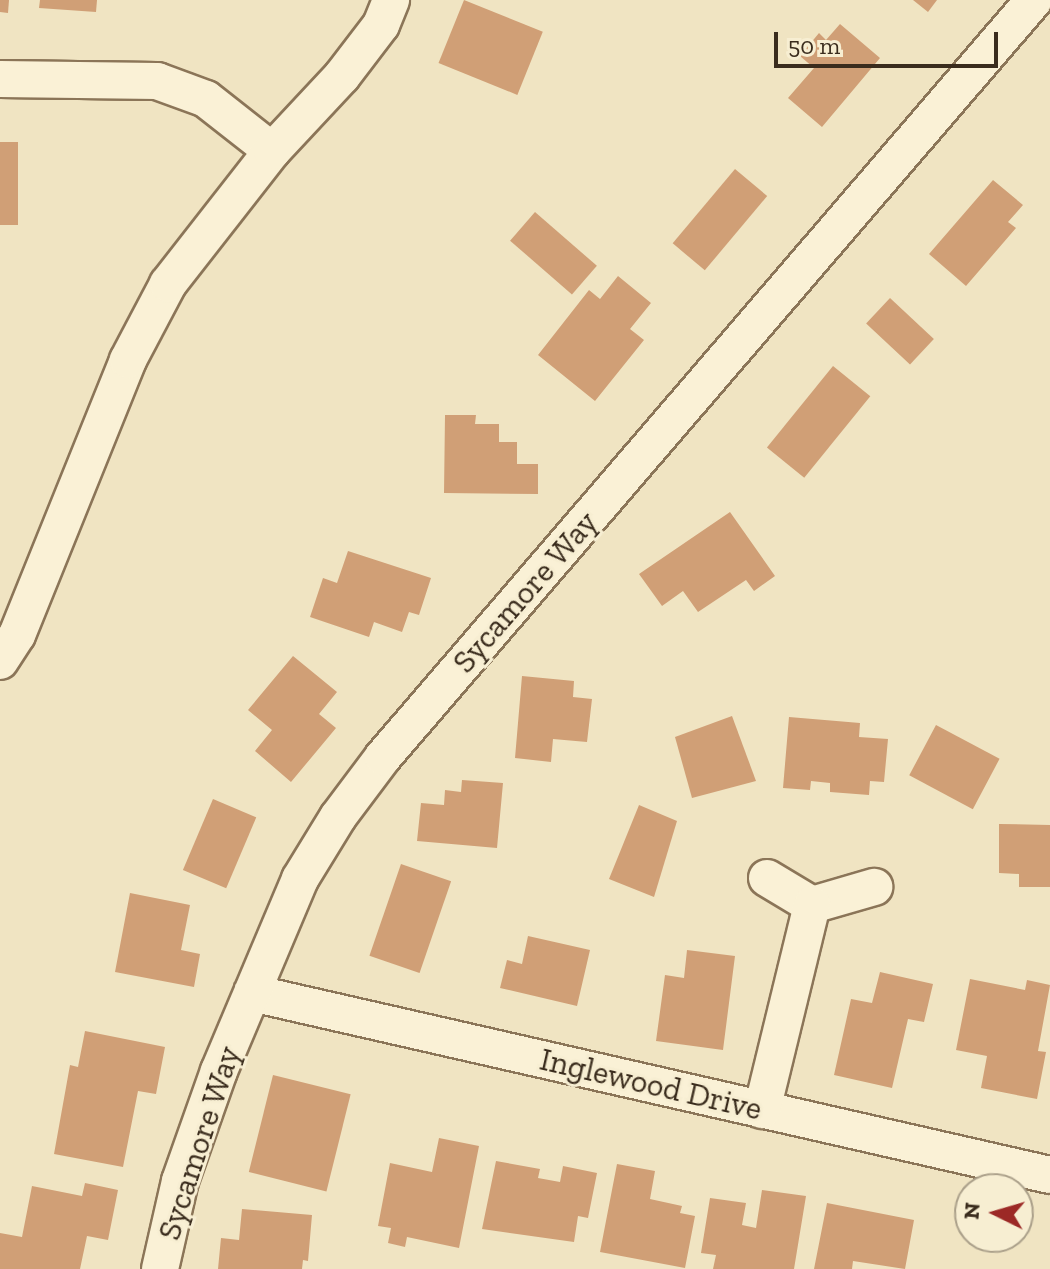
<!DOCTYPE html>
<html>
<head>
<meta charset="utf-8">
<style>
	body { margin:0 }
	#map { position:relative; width:1050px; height:1269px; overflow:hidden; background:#f0e4c2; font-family:"Zilla Slab",serif }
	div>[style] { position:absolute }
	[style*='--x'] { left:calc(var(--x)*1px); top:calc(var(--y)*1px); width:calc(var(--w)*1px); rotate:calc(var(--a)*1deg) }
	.building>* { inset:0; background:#d09f76; transform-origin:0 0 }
	.roads { filter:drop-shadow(2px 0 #8b7558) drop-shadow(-2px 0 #8b7558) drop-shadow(0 2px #8b7558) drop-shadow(0 -2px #8b7558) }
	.street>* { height:36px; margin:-18px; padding:0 18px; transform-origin:18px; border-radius:18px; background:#faf1d6 }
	span { translate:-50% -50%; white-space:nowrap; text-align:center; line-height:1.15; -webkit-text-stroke:6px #f7eed2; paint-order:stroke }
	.street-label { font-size:32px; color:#3a2c1d }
	.north { position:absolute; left:954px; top:1173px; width:80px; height:80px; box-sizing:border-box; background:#f7eed2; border:2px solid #aba08a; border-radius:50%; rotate:275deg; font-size:22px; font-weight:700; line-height:32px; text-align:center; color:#3a2c1d }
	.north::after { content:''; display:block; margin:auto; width:28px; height:36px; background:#9c2926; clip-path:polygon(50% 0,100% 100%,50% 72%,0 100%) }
	.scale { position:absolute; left:774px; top:32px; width:224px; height:36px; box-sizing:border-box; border:4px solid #3a2c1d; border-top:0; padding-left:10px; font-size:24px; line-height:28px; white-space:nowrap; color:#3a2c1d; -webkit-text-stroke:6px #f7eed2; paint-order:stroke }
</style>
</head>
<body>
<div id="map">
	<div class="building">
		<i style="clip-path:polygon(0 0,9px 0,8px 13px,0 12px)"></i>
		<i style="clip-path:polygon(40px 0,97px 0,96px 12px,39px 8px)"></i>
		<i style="left:464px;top:0;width:85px;height:68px;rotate:22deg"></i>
		<i style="clip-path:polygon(913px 0,937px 0,928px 12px)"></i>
		<i style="clip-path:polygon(840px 24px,880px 58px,822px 127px,788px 98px,814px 68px,800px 56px,819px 33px,826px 40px)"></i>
		<i style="left:0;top:142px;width:18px;height:83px"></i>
		<i style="left:735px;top:169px;width:42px;height:97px;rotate:40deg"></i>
		<i style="clip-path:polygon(993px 180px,1023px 205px,1008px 222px,1016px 228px,966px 286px,929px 254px)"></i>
		<i style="left:535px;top:212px;width:82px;height:38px;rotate:41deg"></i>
		<i style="clip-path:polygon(618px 276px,651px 303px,630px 329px,644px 340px,595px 401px,538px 355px,589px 290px,600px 299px)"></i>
		<i style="left:890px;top:298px;width:60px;height:35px;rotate:43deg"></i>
		<i style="left:833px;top:366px;width:48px;height:105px;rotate:39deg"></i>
		<i style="clip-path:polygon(445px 415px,476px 415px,475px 424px,499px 424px,499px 442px,517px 442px,517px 464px,538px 464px,538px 494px,444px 493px)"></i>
		<i style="clip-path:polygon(730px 512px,775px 576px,754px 591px,746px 580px,698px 612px,683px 591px,662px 606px,639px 574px)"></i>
		<i style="clip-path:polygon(348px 551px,431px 578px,419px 615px,409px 612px,402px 632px,374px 622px,369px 637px,310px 617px,323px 578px,337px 583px)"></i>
		<i style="clip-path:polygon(293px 656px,337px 692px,319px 714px,336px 728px,291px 782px,255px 751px,272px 730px,248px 710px)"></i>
		<i style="clip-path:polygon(522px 676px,574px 681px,573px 697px,592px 699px,587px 742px,553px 739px,551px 762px,515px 758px)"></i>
		<i style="clip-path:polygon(732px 716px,756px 781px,692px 798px,675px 737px)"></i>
		<i style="clip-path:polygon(789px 717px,860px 723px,859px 737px,888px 739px,884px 782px,870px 781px,869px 795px,830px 792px,830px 783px,811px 781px,810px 790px,783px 788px)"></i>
		<i style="left:936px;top:725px;width:72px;height:57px;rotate:28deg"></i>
		<i style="clip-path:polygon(462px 780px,503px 783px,497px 848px,417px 841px,421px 803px,444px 805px,445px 790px,461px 792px)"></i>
		<i style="left:213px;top:799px;width:47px;height:77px;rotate:23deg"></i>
		<i style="clip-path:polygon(639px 805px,677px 821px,654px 897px,609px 879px)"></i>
		<i style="clip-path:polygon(999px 824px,1050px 825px,1050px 887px,1019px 887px,1019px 874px,999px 873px)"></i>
		<i style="left:401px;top:864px;width:53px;height:97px;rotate:19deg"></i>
		<i style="clip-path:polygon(130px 893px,190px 905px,181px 950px,200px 954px,194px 987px,115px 972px)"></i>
		<i style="clip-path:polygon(528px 936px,590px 950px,577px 1006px,500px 988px,507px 960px,522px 964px)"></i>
		<i style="clip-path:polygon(687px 950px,735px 956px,723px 1050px,656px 1041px,665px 975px,684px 978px)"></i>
		<i style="clip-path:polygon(880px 972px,933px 984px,924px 1022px,908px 1019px,892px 1088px,834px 1075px,851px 999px,872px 1003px)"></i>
		<i style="clip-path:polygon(970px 979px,1025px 990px,1027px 980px,1050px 985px,1038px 1051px,1046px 1052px,1037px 1099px,981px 1088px,987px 1056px,956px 1050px)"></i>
		<i style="clip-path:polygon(85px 1031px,165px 1047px,156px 1094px,138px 1091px,123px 1167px,54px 1154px,70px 1065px,78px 1067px)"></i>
		<i style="left:273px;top:1075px;width:80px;height:100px;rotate:14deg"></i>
		<i style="clip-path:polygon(439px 1138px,479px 1146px,459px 1248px,407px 1237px,405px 1247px,388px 1243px,391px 1228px,378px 1226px,390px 1163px,432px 1172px)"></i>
		<i style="clip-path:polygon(496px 1161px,540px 1169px,538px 1178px,560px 1182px,563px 1166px,597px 1173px,588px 1218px,578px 1216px,574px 1242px,482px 1229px)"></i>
		<i style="clip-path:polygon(617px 1164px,655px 1171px,650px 1199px,682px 1206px,680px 1213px,695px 1216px,685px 1268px,600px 1252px)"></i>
		<i style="clip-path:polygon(85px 1183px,118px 1190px,108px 1240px,87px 1236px,80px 1269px,0 1269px,0 1233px,22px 1237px,32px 1186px,82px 1196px)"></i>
		<i style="clip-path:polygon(762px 1190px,806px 1196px,794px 1269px,713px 1269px,716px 1255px,701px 1253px,710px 1198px,746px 1203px,742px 1225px,756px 1228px)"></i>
		<i style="clip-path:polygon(827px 1203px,914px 1220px,905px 1269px,853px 1261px,852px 1269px,814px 1269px)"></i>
		<i style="clip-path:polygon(242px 1209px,312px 1215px,308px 1261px,303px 1260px,302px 1269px,218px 1269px,221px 1238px,239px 1240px)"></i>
	</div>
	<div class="roads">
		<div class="street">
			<i style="--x:0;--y:79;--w:157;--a:0.7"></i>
			<i style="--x:157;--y:81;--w:52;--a:20.2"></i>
			<i style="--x:206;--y:99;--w:84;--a:38.2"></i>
			<i style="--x:0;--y:661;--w:31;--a:-57"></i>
			<i style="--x:17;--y:635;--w:297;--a:-68"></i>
			<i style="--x:128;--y:360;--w:86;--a:-62.2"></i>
			<i style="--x:168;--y:284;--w:169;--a:-52"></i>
			<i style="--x:272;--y:151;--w:103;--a:-47"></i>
			<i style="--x:342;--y:76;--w:64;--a:-52.6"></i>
			<i style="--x:381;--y:25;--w:27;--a:-68"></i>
			<i style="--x:767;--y:878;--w:52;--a:31"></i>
			<i style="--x:812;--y:905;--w:65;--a:-16.2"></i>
			<i style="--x:252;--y:993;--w:818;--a:12.85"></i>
			<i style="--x:762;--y:1110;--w:211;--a:-76.3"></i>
			<i style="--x:160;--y:1269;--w:90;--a:-77.2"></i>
			<i style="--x:180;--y:1181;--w:117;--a:-70.5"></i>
			<i style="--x:219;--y:1071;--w:208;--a:-67.1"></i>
			<i style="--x:300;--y:879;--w:73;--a:-58.5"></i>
			<i style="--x:338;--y:817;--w:75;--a:-53.1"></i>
			<i style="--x:383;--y:757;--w:998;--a:-49.31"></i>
		</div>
	</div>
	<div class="street-label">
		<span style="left:525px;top:592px;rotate:-49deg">Sycamore Way</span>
		<span style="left:651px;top:1084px;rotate:13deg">Inglewood Drive</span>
		<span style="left:199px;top:1143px;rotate:-72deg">Sycamore Way</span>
	</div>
	<div class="north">N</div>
	<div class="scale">50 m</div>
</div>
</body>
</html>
